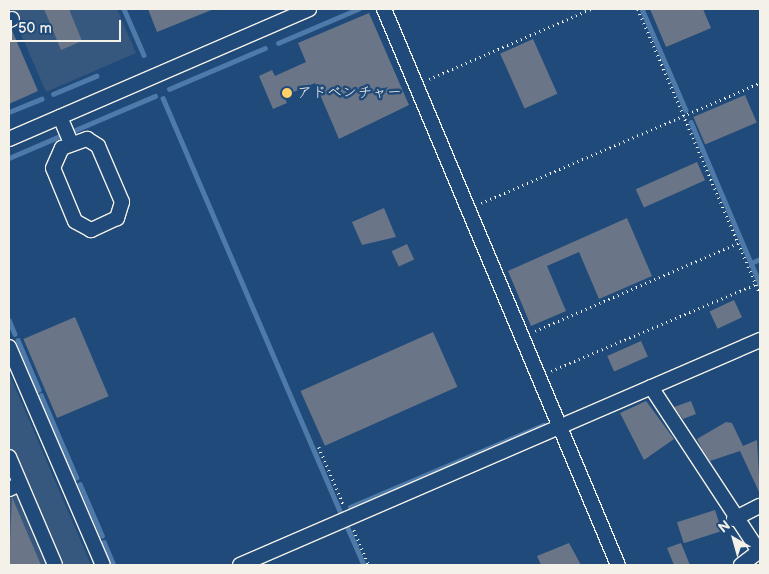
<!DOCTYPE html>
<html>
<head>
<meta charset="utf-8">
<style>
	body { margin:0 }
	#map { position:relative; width:769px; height:574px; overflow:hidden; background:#1f4a7a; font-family:"Balsamiq Sans","Klee One",sans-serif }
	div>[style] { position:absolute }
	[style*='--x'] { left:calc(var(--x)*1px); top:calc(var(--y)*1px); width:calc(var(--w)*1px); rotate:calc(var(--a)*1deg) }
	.built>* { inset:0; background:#36577e }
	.stream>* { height:4.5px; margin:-2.25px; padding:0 2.25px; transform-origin:2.25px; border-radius:2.25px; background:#4d7aa9 }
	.building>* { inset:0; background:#6a7688; transform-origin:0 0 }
	.path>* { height:2.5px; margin-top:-1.25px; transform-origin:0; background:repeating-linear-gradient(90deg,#f4f1e8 0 1px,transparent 0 5px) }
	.roads { filter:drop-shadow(1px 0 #f4f1e8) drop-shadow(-1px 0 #f4f1e8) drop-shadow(0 1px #f4f1e8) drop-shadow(0 -1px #f4f1e8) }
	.minor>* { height:14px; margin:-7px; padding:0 7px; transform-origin:7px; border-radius:7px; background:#1f4a7a }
	.dots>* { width:14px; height:14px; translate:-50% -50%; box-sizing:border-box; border:2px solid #1f4a7a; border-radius:50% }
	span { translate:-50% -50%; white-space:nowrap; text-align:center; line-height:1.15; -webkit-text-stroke:5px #1f4a7a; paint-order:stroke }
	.poi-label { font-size:15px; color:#f4f1e8 }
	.left { translate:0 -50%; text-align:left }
	.frame { position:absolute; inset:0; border:10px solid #f4f1e8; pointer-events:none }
	.north { position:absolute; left:709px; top:514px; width:50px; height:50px; -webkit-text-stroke:4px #1f4a7a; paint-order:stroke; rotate:322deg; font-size:14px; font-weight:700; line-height:20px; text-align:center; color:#f4f1e8 }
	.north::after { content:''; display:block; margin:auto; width:18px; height:22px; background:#f4f1e8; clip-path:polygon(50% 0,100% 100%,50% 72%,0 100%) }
	.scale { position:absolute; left:10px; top:20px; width:111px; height:22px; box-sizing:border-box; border:2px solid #f4f1e8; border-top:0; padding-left:6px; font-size:15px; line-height:18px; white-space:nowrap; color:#f4f1e8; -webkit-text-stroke:4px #1f4a7a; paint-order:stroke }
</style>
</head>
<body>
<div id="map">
	<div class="built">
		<i style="clip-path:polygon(10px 9px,117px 9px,136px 53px,46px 92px)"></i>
		<i style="clip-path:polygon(9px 373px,91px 565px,9px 565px)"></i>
	</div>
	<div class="stream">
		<i style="--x:124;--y:9;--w:50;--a:66.5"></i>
		<i style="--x:642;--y:9;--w:110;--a:66.5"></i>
		<i style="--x:278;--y:43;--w:87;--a:-23"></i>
		<i style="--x:169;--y:89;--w:104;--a:-23.1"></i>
		<i style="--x:53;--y:94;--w:47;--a:-22.7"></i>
		<i style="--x:163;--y:98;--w:454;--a:66.8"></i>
		<i style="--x:9;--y:112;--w:35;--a:-22"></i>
		<i style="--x:691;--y:122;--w:176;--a:66.9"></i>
		<i style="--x:73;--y:131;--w:89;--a:-23.1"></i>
		<i style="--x:9;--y:158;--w:53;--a:-23.2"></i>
		<i style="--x:751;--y:263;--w:10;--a:-24"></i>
		<i style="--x:9;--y:320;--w:15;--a:67"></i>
		<i style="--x:18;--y:340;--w:54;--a:67.2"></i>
		<i style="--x:41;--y:395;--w:90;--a:66.6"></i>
		<i style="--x:80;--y:484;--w:56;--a:66.7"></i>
		<i style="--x:350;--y:507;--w:210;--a:-23"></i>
		<i style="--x:347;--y:526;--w:43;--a:66.4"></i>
		<i style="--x:104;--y:542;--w:25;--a:67"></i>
	</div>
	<div class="building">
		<i style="clip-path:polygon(44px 9px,69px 9px,82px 41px,61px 50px)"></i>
		<i style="clip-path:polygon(148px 9px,214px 9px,157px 32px)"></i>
		<i style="clip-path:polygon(650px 9px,703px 9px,711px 28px,666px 47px)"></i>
		<i style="clip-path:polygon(369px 13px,409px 105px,339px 139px,315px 83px,284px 96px,287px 103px,273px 109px,259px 76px,272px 70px,275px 76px,306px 62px,298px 43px)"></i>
		<i style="clip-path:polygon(11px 28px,38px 91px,9px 104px,9px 29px)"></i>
		<i style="left:533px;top:39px;width:60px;height:36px;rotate:66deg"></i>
		<i style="left:745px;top:95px;width:30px;height:56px;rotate:67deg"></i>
		<i style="left:697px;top:162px;width:20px;height:67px;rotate:66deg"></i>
		<i style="clip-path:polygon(384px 208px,396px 237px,362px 245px,352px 222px)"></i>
		<i style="clip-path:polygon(627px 218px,652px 276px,599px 299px,579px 252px,547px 266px,566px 311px,531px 326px,508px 271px)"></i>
		<i style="left:407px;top:244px;width:17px;height:17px;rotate:65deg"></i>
		<i style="left:734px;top:300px;width:19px;height:27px;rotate:65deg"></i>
		<i style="left:75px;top:317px;width:86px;height:56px;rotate:67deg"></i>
		<i style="left:433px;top:332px;width:60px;height:145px;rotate:66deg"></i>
		<i style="left:641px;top:341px;width:17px;height:37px;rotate:66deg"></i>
		<i style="clip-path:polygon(646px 401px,674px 439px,644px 460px,620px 413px)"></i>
		<i style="clip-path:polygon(691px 401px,696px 414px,683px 419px,674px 407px)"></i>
		<i style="clip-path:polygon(726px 422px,732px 423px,743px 446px,757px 440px,760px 494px,740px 451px,710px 461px,702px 449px,697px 439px)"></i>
		<i style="clip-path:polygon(12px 497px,41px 565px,9px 565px)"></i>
		<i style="left:715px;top:510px;width:22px;height:40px;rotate:72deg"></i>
		<i style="clip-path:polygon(569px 543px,581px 565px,541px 565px,537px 556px)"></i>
		<i style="clip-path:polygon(681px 543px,690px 565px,674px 565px,667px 548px)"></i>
	</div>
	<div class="path">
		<i style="--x:638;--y:9;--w:310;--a:66.8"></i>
		<i style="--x:429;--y:79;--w:176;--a:-23.4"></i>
		<i style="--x:481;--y:203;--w:304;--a:-23.3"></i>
		<i style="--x:535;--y:331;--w:221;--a:-23.4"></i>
		<i style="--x:551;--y:371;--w:223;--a:-23"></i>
		<i style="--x:319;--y:447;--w:64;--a:67"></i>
		<i style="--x:354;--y:530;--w:38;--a:67"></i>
	</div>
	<div class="roads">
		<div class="minor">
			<i style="--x:384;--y:9;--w:603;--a:67.18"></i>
			<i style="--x:9;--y:20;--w:3;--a:-18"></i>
			<i style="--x:60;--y:117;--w:28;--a:67"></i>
			<i style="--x:9;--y:139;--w:327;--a:-23.4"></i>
			<i style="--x:87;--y:139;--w:13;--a:32"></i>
			<i style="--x:98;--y:146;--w:61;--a:66.8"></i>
			<i style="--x:122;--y:202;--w:17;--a:107"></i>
			<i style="--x:117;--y:218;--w:29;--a:155"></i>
			<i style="--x:91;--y:230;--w:18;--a:-151"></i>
			<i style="--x:75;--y:221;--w:57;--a:-112.5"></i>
			<i style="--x:53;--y:168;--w:22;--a:-66"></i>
			<i style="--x:62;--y:148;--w:27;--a:-20"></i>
			<i style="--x:9;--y:347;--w:237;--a:66.7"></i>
			<i style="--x:651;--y:387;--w:199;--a:56.7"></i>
			<i style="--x:9;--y:457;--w:117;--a:66.9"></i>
			<i style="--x:9;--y:489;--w:12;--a:-24"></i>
			<i style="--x:734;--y:519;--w:29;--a:-27"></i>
			<i style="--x:240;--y:565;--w:567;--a:-23.4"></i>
			<i style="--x:741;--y:565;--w:21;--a:-37"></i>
		</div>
	</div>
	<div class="dots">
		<i style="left:287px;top:93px;background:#ffd166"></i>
	</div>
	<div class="poi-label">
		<span class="left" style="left:297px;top:93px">アドベンチャー</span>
	</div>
	<div class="frame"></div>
	<div class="north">N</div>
	<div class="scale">50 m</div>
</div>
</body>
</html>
